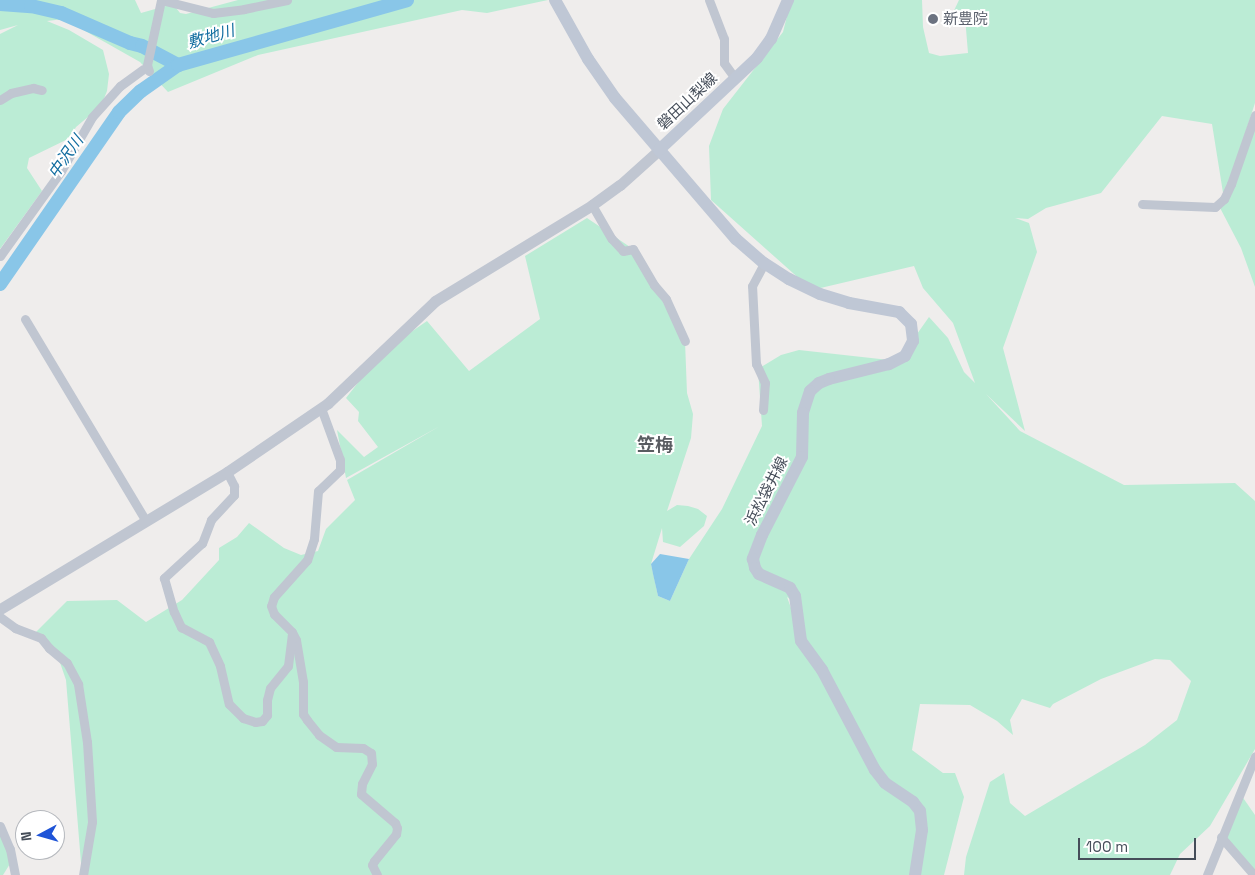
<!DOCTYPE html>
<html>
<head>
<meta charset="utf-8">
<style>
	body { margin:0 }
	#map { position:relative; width:1255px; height:875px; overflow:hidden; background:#efedec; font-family:"Space Grotesk","Noto Sans JP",sans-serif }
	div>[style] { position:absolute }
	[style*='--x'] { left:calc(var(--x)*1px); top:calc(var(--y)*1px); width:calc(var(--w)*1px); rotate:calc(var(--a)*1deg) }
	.green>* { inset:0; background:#bbecd5 }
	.water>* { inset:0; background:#89c6e8 }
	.river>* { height:14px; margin:-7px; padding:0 7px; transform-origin:7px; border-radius:7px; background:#89c6e8 }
	.minor>* { height:9px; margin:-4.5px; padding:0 4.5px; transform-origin:4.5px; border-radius:4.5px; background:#c0c6d1 }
	.tertiary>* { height:11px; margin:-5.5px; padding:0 5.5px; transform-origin:5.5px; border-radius:5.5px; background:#c0c6d1 }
	.secondary>* { height:12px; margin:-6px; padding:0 6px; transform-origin:6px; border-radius:6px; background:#bfc7d5 }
	.dots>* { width:14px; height:14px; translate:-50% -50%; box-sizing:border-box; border:2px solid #fff; border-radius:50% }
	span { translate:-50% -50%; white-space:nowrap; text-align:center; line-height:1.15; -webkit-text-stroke:4px #fff; paint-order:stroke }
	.worship-label { font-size:15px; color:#5b616d }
	.left { translate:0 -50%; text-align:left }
	.street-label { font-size:15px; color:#454d59 }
	.water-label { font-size:16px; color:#116da0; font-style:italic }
	.quarter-label { font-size:18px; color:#595c61; font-weight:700 }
	.north { position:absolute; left:15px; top:810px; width:50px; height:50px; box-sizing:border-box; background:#fff; border:1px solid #b5b8bd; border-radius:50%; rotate:264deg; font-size:14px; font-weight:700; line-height:20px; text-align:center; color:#454d59 }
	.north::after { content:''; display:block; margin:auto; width:18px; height:22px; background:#1f54d7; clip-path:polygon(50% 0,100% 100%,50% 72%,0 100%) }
	.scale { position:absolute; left:1078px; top:838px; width:118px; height:22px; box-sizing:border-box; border:2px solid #454d59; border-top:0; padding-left:6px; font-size:15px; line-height:18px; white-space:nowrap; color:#454d59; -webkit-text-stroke:4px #fff; paint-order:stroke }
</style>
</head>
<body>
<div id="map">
	<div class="green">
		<i style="clip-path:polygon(0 0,135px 0,141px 13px,173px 4px,180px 13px,186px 14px,238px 0,548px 0,487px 13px,462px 10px,258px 55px,168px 92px,140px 62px,64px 19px,47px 21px,69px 30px,103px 50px,109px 74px,107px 91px,101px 106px,76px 127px,70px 138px,29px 158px,27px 168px,42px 191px,0 249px,0 34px,18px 25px,0 30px)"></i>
		<i style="clip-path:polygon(evenodd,791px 0,922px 0,923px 27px,929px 53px,940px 56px,968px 53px,965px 17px,950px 19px,959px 0,1255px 0,1255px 103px,1230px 180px,1255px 116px,1255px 287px,1241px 248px,1218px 204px,1224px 199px,1212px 124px,1162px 116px,1101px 193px,1046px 208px,1028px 219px,1015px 218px,1029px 223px,1037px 252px,1003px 348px,1025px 431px,986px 394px,1020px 431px,1124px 485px,1235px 483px,1255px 501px,1255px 749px,1210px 826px,1180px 854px,1170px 875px,964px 875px,966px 857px,990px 782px,1004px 773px,1010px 803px,1025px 816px,1145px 745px,1177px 720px,1191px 681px,1170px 660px,1155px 659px,1101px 679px,1053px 704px,1050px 708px,1022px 699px,1010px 720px,1013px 735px,997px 721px,970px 705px,920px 704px,912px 750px,943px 773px,955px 773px,964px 797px,944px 875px,82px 875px,66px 680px,55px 648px,34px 634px,67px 601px,117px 600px,146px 622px,182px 600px,219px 560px,219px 548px,237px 537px,249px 523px,284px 548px,301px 555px,318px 551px,326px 529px,355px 500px,347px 480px,440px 426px,346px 478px,337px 430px,364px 457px,378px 447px,358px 421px,359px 412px,346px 398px,382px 352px,427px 321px,469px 371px,540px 319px,525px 256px,587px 218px,633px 249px,685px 341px,687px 393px,693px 414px,691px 438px,667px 511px,677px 505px,688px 506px,698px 509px,707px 516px,704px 526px,680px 547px,663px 542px,662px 528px,651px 564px,658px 596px,670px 601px,689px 559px,722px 509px,762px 426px,758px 369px,781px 355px,799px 350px,898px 361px,929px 317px,948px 338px,964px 372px,975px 383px,953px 323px,923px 288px,914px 266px,812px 290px,711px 200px,709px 146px,723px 109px,783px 32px,791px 0,787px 597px,798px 605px,805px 646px,787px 597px)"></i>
		<i style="clip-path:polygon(1239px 792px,1255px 815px,1255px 875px,1221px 837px)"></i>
		<i style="clip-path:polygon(0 826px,13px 859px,3px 875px,0 875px)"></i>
	</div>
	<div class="water">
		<i style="clip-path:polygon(660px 554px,689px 559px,670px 601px,658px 596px,653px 574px,651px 564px)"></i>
	</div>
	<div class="river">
		<i style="--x:0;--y:4;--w:31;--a:4"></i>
		<i style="--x:31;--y:6;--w:31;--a:13"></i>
		<i style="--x:61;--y:13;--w:75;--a:23.5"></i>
		<i style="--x:130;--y:43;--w:12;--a:14"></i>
		<i style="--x:142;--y:46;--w:41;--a:27.8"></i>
		<i style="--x:0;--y:284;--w:209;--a:-55.3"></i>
		<i style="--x:119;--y:112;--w:30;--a:-44"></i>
		<i style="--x:141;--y:91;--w:45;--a:-35.1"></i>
		<i style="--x:178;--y:65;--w:238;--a:-15.8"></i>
	</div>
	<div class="minor">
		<i style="--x:161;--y:0;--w:54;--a:14"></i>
		<i style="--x:213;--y:13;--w:31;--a:-7"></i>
		<i style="--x:244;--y:9;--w:44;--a:-11.8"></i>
		<i style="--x:709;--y:0;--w:42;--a:69"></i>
		<i style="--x:724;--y:39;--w:24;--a:90"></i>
		<i style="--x:724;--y:63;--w:19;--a:54"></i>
		<i style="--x:149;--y:71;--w:6;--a:-108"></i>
		<i style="--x:147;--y:65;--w:66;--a:-77.8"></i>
		<i style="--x:0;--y:100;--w:13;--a:-32"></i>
		<i style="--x:11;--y:93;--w:23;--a:-13"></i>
		<i style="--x:33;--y:88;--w:9;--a:13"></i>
		<i style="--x:1142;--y:204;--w:73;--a:2.4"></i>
		<i style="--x:1215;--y:207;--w:12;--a:-42"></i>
		<i style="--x:1224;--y:199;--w:17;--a:-65"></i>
		<i style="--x:1231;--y:184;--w:73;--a:-70.8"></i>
		<i style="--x:592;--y:205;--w:39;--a:60"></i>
		<i style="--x:612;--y:239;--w:16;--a:47"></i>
		<i style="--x:623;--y:251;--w:10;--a:-11"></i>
		<i style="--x:633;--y:249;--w:42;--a:59.7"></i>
		<i style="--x:654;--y:285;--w:18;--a:49"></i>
		<i style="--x:666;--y:299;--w:46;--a:65.7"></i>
		<i style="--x:0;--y:256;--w:105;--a:-54.3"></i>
		<i style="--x:61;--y:171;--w:62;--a:-60.1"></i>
		<i style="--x:92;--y:117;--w:42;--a:-47.9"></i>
		<i style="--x:120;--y:86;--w:29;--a:-36"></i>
		<i style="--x:25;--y:319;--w:235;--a:59.1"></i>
		<i style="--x:321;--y:408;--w:55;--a:69.9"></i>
		<i style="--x:340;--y:460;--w:10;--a:90"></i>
		<i style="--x:340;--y:470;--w:30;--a:136"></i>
		<i style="--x:318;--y:491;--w:48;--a:94.8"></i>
		<i style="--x:314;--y:539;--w:22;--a:108"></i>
		<i style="--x:307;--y:560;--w:50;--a:131.7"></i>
		<i style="--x:274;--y:597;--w:9;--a:108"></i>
		<i style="--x:271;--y:606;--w:9;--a:69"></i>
		<i style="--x:274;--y:614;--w:25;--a:45"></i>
		<i style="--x:292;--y:632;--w:9;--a:63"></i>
		<i style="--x:296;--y:640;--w:43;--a:80.5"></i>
		<i style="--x:303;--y:682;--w:32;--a:90"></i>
		<i style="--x:303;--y:714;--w:7;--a:56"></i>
		<i style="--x:307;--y:720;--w:19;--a:51"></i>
		<i style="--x:319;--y:735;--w:21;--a:35"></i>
		<i style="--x:336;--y:747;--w:27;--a:2"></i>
		<i style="--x:363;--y:748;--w:9;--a:32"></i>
		<i style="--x:371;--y:753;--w:11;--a:85"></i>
		<i style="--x:372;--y:764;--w:22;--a:117"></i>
		<i style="--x:362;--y:784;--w:10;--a:96"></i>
		<i style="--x:361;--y:794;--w:45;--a:40.5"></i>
		<i style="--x:395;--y:823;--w:5;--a:68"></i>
		<i style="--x:397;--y:828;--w:6;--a:99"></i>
		<i style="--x:396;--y:834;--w:35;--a:129"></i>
		<i style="--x:374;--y:861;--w:4;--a:117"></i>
		<i style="--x:372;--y:865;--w:11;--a:63"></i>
		<i style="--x:763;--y:410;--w:27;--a:-86"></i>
		<i style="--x:765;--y:383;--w:21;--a:-115"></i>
		<i style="--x:756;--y:364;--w:78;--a:-92.9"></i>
		<i style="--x:752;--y:286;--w:26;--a:-62"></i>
		<i style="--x:227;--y:472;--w:16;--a:63"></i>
		<i style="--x:234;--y:486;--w:9;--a:90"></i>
		<i style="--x:234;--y:495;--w:34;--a:133"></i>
		<i style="--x:211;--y:520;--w:25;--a:111"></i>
		<i style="--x:202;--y:543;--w:52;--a:137.4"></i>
		<i style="--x:164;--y:578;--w:35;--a:74"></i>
		<i style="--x:174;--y:612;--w:17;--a:65"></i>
		<i style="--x:181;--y:627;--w:32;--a:28"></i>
		<i style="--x:209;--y:642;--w:26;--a:65"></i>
		<i style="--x:220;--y:666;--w:39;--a:77"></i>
		<i style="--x:229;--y:704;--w:20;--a:45"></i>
		<i style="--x:243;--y:718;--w:13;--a:18"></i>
		<i style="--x:255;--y:722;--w:7;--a:-8"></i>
		<i style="--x:262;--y:721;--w:8;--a:-50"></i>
		<i style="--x:267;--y:715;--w:15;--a:-90"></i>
		<i style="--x:267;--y:700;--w:12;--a:-76"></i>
		<i style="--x:270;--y:688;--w:28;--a:-51"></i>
		<i style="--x:288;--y:666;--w:31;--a:-83"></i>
		<i style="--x:0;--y:617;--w:19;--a:36"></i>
		<i style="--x:15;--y:628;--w:28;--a:21"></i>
		<i style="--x:41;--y:638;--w:13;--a:51"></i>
		<i style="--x:49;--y:648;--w:23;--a:40"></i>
		<i style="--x:67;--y:663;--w:24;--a:62"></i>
		<i style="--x:78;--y:684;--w:59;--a:81.2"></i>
		<i style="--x:87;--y:742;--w:80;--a:86.4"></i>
		<i style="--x:92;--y:822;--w:54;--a:99.6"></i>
		<i style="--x:0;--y:826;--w:25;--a:67"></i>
		<i style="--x:10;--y:849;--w:26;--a:79"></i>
		<i style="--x:1221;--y:837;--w:50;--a:49"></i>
		<i style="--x:1207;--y:875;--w:128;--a:-68"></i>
	</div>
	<div class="tertiary">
		<i style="--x:0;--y:609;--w:265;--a:-31.1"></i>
		<i style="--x:227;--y:472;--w:122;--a:-34.3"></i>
		<i style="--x:328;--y:403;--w:148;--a:-43.6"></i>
		<i style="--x:435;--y:301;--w:184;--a:-31.4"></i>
		<i style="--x:592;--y:205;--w:34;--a:-36"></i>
		<i style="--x:620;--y:185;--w:52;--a:-41.9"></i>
	</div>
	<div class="secondary">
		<i style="--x:555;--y:0;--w:68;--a:60.8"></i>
		<i style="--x:588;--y:59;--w:47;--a:55.3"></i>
		<i style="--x:615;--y:98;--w:186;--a:49.4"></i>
		<i style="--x:736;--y:239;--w:37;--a:41"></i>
		<i style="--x:764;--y:263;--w:30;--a:33"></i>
		<i style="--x:789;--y:279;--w:34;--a:26"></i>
		<i style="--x:820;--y:294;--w:30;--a:17"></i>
		<i style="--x:849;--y:303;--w:51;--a:10.2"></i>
		<i style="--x:899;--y:312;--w:17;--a:45"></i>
		<i style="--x:911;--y:324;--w:17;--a:83"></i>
		<i style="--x:913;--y:341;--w:17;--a:118"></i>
		<i style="--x:905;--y:356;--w:18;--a:153"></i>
		<i style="--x:889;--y:364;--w:62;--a:166"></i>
		<i style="--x:829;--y:379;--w:11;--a:158"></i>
		<i style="--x:819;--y:383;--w:12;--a:138"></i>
		<i style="--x:810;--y:391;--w:23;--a:108"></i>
		<i style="--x:803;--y:413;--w:44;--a:91.3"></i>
		<i style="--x:802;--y:457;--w:88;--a:117.1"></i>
		<i style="--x:762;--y:535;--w:26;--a:111"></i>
		<i style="--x:753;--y:559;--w:9;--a:77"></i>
		<i style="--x:755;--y:568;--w:7;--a:56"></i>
		<i style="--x:759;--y:574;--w:34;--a:24"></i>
		<i style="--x:790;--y:588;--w:9;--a:58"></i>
		<i style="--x:795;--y:596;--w:45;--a:82.4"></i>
		<i style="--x:801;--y:641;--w:36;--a:54"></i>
		<i style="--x:822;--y:670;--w:113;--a:62.1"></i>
		<i style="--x:875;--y:770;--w:16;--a:52"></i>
		<i style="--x:885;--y:783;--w:34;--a:34"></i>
		<i style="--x:913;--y:802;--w:11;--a:52"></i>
		<i style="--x:920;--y:811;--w:19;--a:84"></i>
		<i style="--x:922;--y:830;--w:46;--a:98.8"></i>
		<i style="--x:659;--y:150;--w:134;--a:-43.2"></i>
		<i style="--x:757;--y:58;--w:24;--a:-54"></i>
		<i style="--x:771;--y:39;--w:43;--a:-66.4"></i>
	</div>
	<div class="dots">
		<i style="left:933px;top:19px;background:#6b7280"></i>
	</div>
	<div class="worship-label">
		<span class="left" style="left:943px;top:19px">新豊院</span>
	</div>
	<div class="street-label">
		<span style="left:687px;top:101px;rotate:-43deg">磐田山梨線</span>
		<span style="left:766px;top:491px;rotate:-63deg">浜松袋井線</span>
	</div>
	<div class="water-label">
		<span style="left:211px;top:37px;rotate:-16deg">敷地川</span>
		<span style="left:66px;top:157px;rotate:-55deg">中沢川</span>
	</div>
	<div class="quarter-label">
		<span style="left:655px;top:445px">笠梅</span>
	</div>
	<div class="north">N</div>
	<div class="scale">100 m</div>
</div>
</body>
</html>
